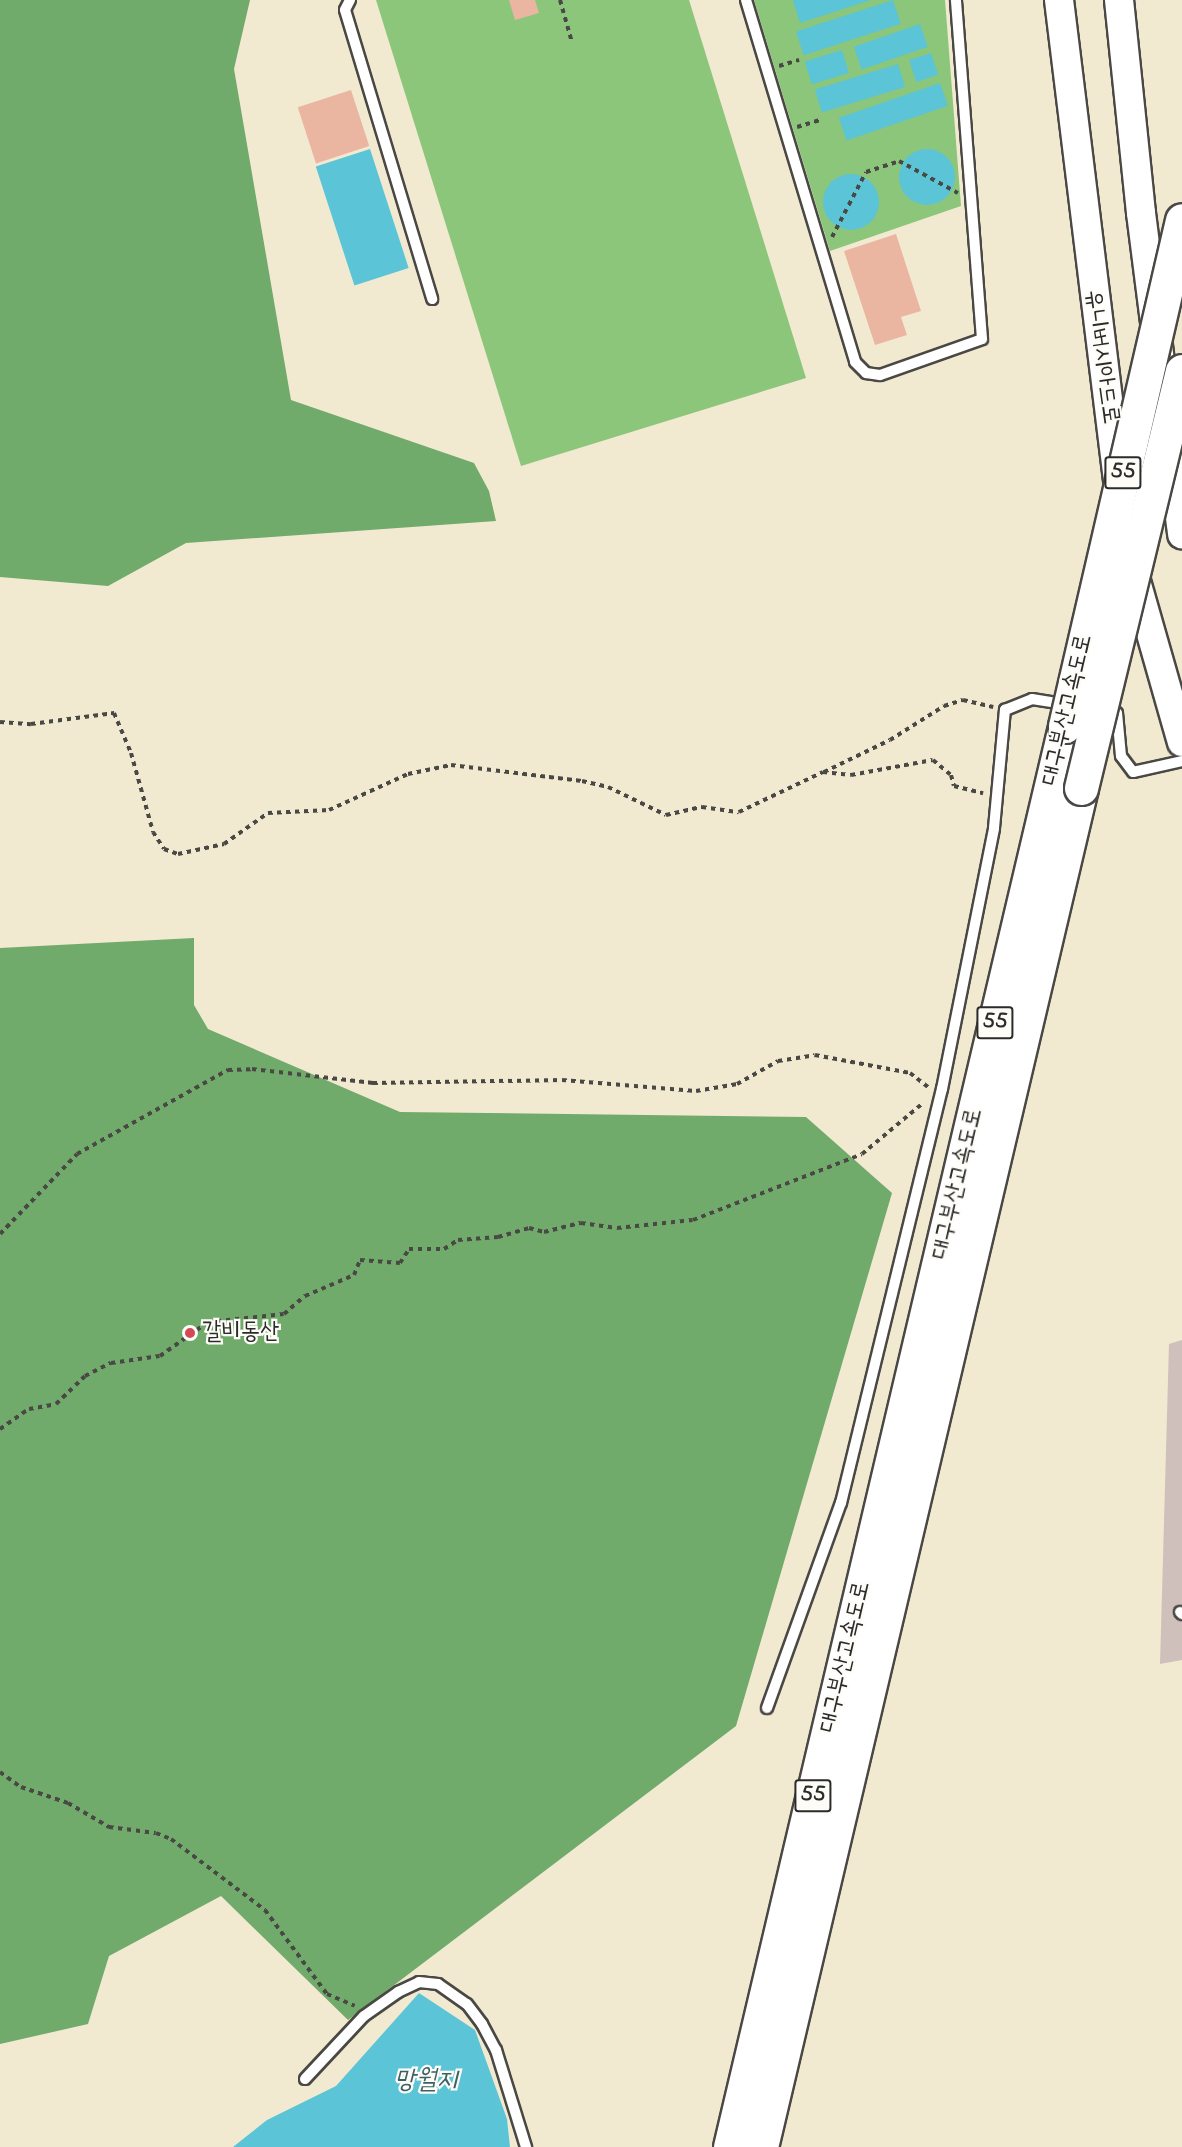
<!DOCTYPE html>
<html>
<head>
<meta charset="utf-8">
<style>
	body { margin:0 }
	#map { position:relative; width:1182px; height:2147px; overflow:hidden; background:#f2e9d1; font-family:"Indie Flower","Poor Story",sans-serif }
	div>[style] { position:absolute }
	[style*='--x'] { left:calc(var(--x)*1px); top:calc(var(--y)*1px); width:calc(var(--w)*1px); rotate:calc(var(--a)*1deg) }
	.industrial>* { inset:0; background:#cfc0bb }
	.green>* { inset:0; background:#8bc67b }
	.forest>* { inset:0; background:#70ab6b }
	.water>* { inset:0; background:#5bc4d7; transform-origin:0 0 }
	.round { border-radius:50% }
	.building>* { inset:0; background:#eab6a1; transform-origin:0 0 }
	.path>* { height:4px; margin-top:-2px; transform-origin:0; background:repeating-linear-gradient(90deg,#494844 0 4.5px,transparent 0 9px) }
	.roads { filter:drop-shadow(2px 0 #494844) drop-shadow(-2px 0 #494844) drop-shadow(0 2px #494844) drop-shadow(0 -2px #494844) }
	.lane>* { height:10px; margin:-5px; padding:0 5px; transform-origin:5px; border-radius:5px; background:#fff }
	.secondary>* { height:28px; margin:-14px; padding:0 14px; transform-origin:14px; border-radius:14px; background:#fff }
	.highway>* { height:33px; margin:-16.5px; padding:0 16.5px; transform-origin:16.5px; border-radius:16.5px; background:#fff }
	.bridges { filter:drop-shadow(2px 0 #494844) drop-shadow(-2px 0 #494844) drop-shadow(0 2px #494844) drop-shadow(0 -2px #494844) }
	.highway-bridge>* { height:33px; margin:-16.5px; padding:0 16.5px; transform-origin:16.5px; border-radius:16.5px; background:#fff }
	.dots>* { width:16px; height:16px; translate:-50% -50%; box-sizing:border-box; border:3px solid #fdfcf7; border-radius:50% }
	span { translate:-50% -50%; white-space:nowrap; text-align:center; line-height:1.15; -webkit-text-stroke:4.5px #fdfcf7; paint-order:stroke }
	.shield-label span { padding:2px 4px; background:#fdfcf7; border:2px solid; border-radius:4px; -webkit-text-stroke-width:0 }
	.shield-label { font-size:22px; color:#2b2b2b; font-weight:700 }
	.street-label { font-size:24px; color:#2b2b2b }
	.poi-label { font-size:24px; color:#2b2b2b }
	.left { translate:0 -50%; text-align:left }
	.water-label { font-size:26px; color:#3c6167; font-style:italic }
</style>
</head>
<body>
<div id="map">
	<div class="industrial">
		<i style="clip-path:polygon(1182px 1340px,1182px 1660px,1160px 1664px,1169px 1344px)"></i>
	</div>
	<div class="green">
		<i style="clip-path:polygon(376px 0,689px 0,806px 378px,521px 466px)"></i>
		<i style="clip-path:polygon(754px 0,945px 0,961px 206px,830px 251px)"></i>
	</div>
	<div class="forest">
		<i style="clip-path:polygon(0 0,250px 0,234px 69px,291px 400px,474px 463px,489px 491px,496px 521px,186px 543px,108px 586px,0 577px)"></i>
		<i style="clip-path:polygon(194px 938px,194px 1005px,208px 1029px,400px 1112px,806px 1117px,892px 1193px,736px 1726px,348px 2020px,221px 1896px,109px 1956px,88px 2024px,0 2044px,0 948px)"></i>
	</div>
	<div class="water">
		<i style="clip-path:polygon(793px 0,871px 0,800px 23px)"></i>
		<i style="left:893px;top:0;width:25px;height:102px;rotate:72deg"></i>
		<i style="left:920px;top:24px;width:24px;height:70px;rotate:71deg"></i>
		<i style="left:842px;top:50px;width:24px;height:39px;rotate:73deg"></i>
		<i style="left:931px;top:53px;width:23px;height:23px;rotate:72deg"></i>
		<i style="left:898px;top:64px;width:24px;height:87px;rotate:73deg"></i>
		<i style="left:940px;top:83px;width:24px;height:107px;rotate:71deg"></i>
		<i style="left:370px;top:149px;width:125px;height:57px;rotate:72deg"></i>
		<i class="round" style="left:899px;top:149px;width:56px;height:56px"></i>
		<i class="round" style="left:823px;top:174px;width:56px;height:56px"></i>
		<i style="clip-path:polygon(419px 1993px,475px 2030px,507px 2119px,510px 2147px,233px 2147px,267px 2120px,336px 2086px)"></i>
	</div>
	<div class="building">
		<i style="clip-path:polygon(509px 0,535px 0,539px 13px,515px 20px)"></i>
		<i style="left:351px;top:90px;width:59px;height:56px;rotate:72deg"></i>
		<i style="clip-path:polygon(896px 234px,921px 311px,901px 317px,907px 335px,875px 345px,844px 251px)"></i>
	</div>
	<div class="path">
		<i style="--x:560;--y:0;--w:41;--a:74.2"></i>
		<i style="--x:779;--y:66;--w:21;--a:-17"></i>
		<i style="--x:797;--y:127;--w:24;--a:-17"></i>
		<i style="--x:832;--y:237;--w:73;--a:-62.4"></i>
		<i style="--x:866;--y:172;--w:35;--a:-18"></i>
		<i style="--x:899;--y:161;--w:67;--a:28.5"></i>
		<i style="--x:0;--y:722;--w:31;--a:4"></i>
		<i style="--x:31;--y:724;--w:84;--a:-7.5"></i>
		<i style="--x:114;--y:713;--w:43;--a:67"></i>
		<i style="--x:131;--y:753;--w:82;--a:74.4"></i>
		<i style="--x:153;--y:832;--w:20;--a:57"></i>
		<i style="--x:164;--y:849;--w:15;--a:20"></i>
		<i style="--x:178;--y:854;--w:47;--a:-12.3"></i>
		<i style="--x:224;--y:844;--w:54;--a:-35.2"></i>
		<i style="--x:268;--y:813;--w:61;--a:-2.8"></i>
		<i style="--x:329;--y:810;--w:87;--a:-24.5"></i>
		<i style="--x:408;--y:774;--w:44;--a:-11.8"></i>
		<i style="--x:451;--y:765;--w:132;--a:7"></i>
		<i style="--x:582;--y:781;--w:27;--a:13"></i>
		<i style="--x:608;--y:787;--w:64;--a:25.8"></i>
		<i style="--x:666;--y:815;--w:37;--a:-13"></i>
		<i style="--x:702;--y:807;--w:37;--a:8"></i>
		<i style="--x:739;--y:812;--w:93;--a:-25.5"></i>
		<i style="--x:823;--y:772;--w:28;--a:6"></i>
		<i style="--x:851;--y:775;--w:83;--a:-10.4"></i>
		<i style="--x:933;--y:760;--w:23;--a:40"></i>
		<i style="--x:951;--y:775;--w:11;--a:75"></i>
		<i style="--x:954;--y:786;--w:30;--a:14"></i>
		<i style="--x:824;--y:772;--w:73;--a:-25.9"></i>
		<i style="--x:890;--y:740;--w:64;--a:-32.2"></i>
		<i style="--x:944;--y:706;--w:20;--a:-18"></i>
		<i style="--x:963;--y:700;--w:31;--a:13"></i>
		<i style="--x:0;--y:1234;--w:111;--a:-46.1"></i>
		<i style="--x:77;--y:1154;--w:173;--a:-29.1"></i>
		<i style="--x:228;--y:1070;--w:24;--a:-2"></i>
		<i style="--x:252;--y:1069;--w:122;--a:6.6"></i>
		<i style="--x:373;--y:1083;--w:189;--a:-0.9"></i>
		<i style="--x:562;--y:1080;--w:134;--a:4.7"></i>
		<i style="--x:696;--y:1091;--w:42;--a:-9.7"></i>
		<i style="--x:737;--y:1084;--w:47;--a:-29.3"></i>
		<i style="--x:778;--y:1061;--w:37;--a:-9"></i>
		<i style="--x:815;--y:1055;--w:97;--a:10.7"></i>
		<i style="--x:910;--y:1073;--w:23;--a:38"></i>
		<i style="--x:0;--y:1429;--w:35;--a:-35"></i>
		<i style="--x:29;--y:1409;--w:27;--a:-10"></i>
		<i style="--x:56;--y:1404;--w:40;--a:-44"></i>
		<i style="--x:85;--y:1376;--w:29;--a:-27"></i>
		<i style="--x:111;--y:1363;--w:49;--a:-8.1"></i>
		<i style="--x:160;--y:1356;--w:59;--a:-35.3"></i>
		<i style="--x:208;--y:1322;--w:76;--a:-6"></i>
		<i style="--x:284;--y:1314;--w:28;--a:-41"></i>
		<i style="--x:305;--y:1296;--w:53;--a:-23.2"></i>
		<i style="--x:354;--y:1275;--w:16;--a:-68"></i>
		<i style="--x:360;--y:1260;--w:40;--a:4.3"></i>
		<i style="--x:400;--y:1263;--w:17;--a:-57"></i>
		<i style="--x:409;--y:1249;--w:35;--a:0"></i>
		<i style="--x:444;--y:1249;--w:17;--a:-33"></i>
		<i style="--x:458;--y:1240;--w:40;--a:-4.3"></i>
		<i style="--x:498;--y:1237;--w:32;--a:-16"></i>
		<i style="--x:529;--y:1228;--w:16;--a:15"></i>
		<i style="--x:544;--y:1232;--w:38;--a:-14"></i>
		<i style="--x:581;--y:1223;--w:36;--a:8"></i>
		<i style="--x:617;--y:1228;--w:76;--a:-6"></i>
		<i style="--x:693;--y:1220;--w:181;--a:-21.3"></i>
		<i style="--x:862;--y:1154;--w:80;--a:-39.9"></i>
		<i style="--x:0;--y:1772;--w:26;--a:36"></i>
		<i style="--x:21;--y:1787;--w:50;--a:18.8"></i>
		<i style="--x:68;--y:1803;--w:48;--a:30.3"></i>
		<i style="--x:109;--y:1827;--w:47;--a:7.3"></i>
		<i style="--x:156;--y:1833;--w:16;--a:22"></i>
		<i style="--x:171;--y:1839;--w:118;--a:37.1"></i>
		<i style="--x:265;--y:1910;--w:104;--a:53.6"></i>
		<i style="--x:327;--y:1994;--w:30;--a:23"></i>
	</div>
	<div class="roads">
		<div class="lane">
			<i style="--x:350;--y:0;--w:11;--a:117"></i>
			<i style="--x:345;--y:10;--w:302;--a:73.2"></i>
			<i style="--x:746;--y:0;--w:378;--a:73.2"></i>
			<i style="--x:855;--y:362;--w:16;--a:45"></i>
			<i style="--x:866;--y:373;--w:14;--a:8"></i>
			<i style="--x:880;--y:375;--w:108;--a:-19.4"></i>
			<i style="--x:982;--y:339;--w:340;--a:-94.4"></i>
			<i style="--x:1104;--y:710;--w:13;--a:13"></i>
			<i style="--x:1117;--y:713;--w:43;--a:84.7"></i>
			<i style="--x:1121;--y:756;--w:20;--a:53"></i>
			<i style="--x:1133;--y:772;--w:50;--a:-12.7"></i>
			<i style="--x:1180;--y:1612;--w:3;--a:45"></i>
			<i style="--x:767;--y:1708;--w:218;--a:-70.2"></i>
			<i style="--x:841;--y:1503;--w:426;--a:-76.3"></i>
			<i style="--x:942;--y:1089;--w:266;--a:-78.7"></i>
			<i style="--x:994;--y:828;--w:119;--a:-84.7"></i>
			<i style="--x:1005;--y:710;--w:29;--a:-22"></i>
			<i style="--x:1032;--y:699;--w:36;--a:9"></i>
			<i style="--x:305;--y:2079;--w:86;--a:-46.9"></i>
			<i style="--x:364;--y:2016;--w:42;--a:-35.2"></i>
			<i style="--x:398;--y:1992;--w:23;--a:-25"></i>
			<i style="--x:419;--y:1982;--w:19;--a:6"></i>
			<i style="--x:438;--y:1984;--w:35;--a:35"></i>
			<i style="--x:467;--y:2004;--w:25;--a:53"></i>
			<i style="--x:482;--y:2024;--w:30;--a:62"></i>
			<i style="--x:496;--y:2050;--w:102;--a:72.8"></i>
		</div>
		<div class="secondary">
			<i style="--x:1059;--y:0;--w:487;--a:83"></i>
			<i style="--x:1119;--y:0;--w:214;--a:84.1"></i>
			<i style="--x:1141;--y:213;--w:324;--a:82.7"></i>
			<i style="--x:1132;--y:567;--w:182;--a:74.1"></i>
		</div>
		<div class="highway">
			<i style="--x:730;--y:2147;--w:1460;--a:-76.73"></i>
			<i style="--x:761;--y:2147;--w:1396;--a:-76.75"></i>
		</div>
	</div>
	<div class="bridges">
		<div class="highway-bridge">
			<i style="--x:1065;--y:726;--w:519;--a:-76.98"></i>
			<i style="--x:1081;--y:788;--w:429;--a:-76.4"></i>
		</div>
	</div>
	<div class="dots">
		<i style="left:190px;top:1333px;background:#d1495b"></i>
	</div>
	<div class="shield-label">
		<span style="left:1123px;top:473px">55</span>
		<span style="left:995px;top:1023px">55</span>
		<span style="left:813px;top:1796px">55</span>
	</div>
	<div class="street-label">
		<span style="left:1101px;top:357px;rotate:82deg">유니버시아드로</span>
		<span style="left:1068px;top:710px;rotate:-77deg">대구부산고속도로</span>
		<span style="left:958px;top:1184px;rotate:-77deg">대구부산고속도로</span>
		<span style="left:846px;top:1657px;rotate:-77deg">대구부산고속도로</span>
	</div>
	<div class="poi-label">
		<span class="left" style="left:202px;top:1333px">갈비동산</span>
	</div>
	<div class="water-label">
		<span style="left:426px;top:2082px">망월지</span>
	</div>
</div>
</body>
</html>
